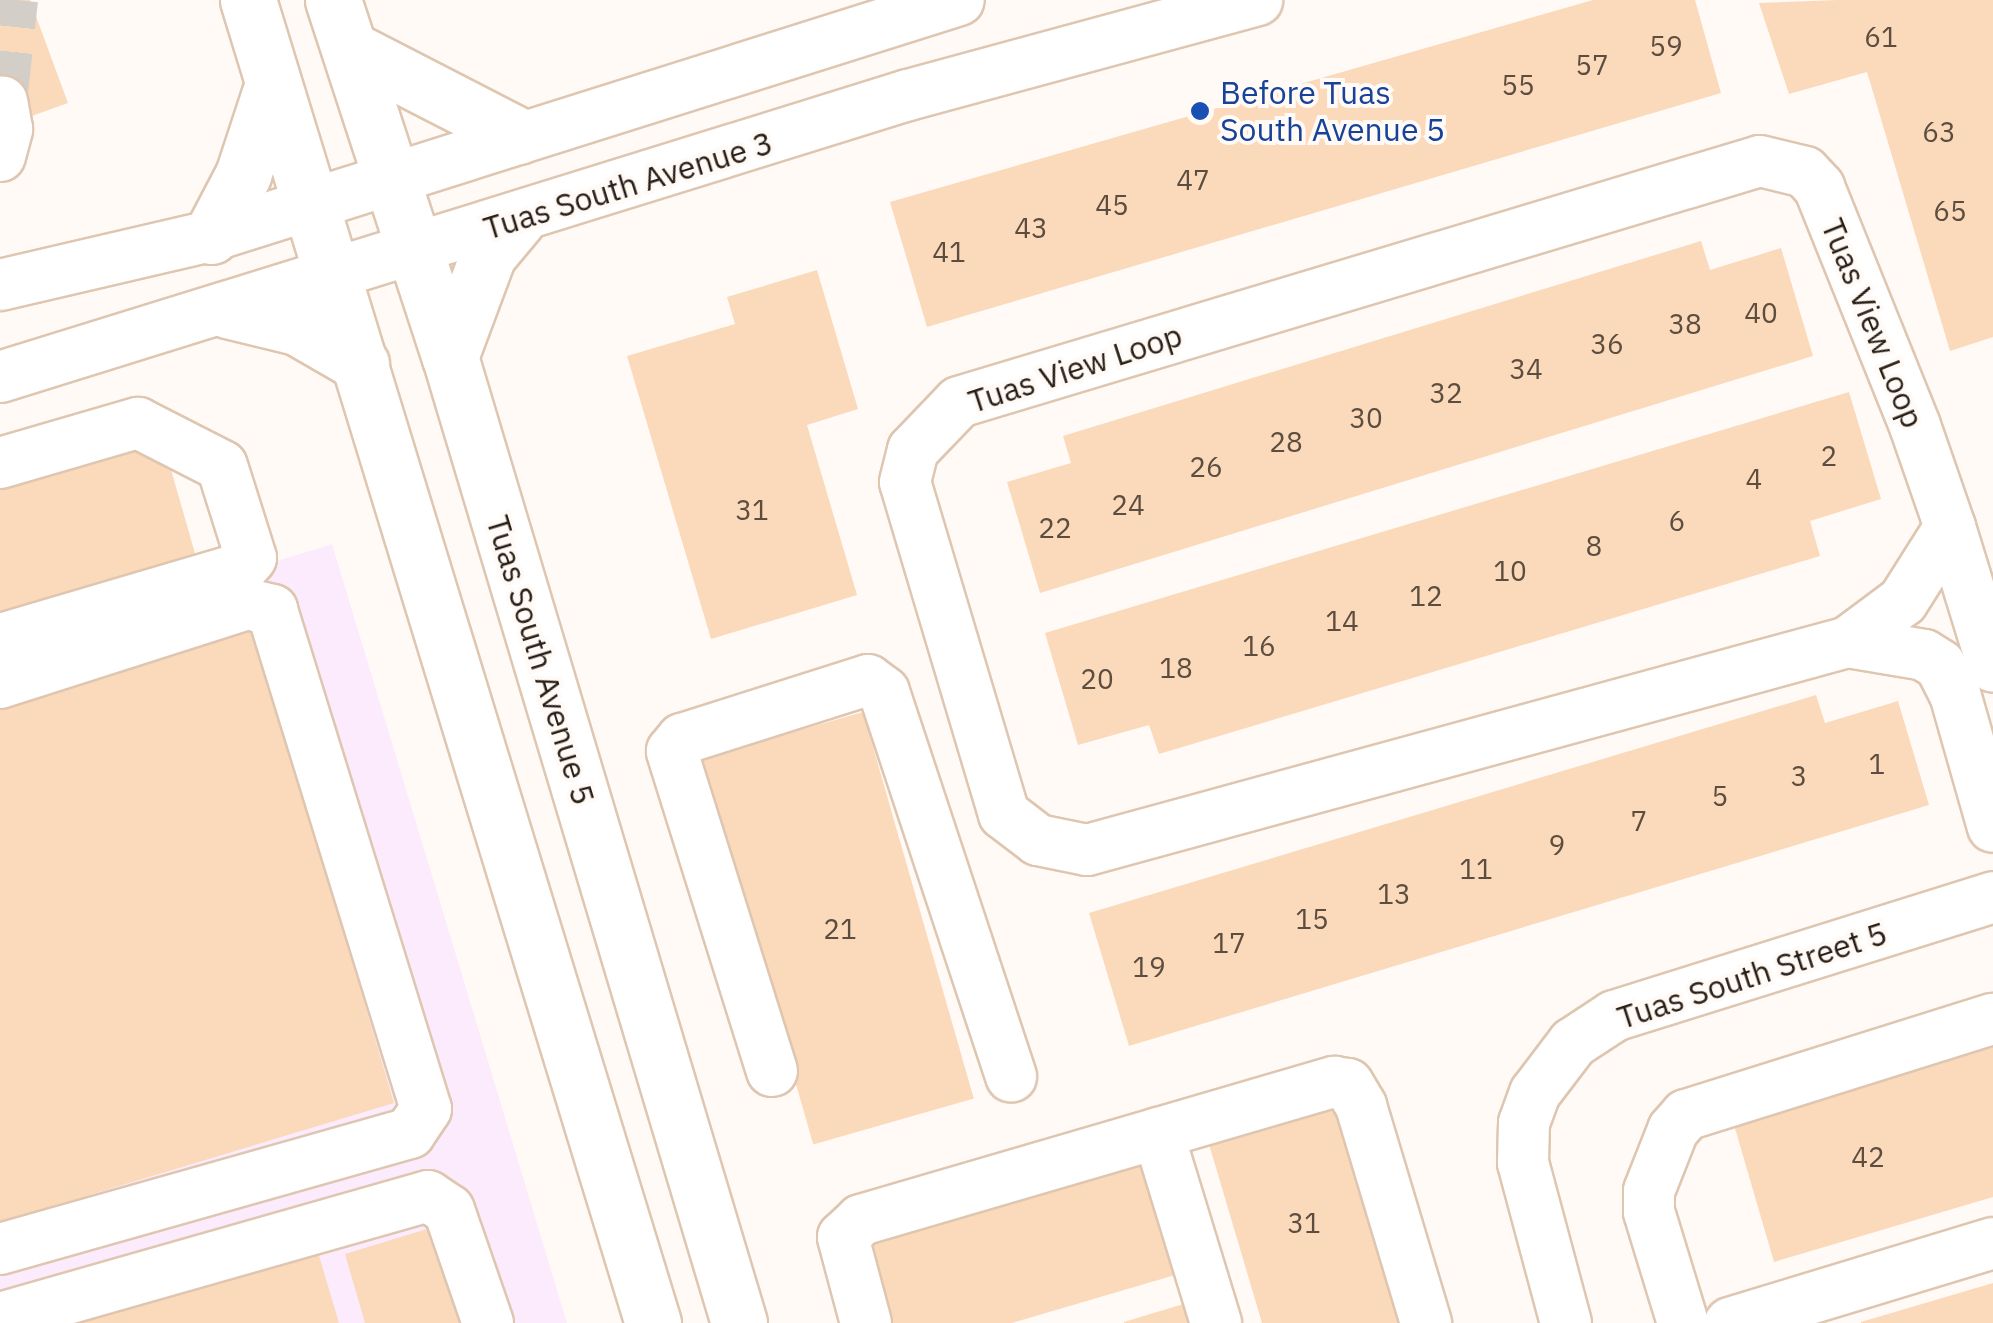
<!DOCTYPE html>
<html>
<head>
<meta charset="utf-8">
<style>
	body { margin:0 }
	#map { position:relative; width:1993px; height:1323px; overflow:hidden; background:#fffaf6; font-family:"IBM Plex Sans",sans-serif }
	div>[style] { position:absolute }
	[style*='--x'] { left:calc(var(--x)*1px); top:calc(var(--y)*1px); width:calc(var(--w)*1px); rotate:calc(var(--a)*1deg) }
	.industrial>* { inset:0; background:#fbebfd }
	.building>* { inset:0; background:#fbd9bb; transform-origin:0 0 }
	.minor-tunnel>* { height:50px; margin-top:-25px; transform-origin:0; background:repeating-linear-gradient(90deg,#d4cec9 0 50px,transparent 0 75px) }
	.roads { filter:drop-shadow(2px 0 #dec6b1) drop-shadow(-2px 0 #dec6b1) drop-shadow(0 2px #dec6b1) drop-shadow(0 -2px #dec6b1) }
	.minor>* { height:50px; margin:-25px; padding:0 25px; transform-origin:25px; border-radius:25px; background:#fff }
	.major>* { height:55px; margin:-27.5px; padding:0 27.5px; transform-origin:27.5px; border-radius:27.5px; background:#fff }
	.dots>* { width:28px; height:28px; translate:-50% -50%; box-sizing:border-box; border:5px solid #fffaf6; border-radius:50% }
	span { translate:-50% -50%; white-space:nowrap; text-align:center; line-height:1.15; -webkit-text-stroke:8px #fffaf6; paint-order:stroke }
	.number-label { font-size:28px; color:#5c4d3f }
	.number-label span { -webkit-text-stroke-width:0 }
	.transit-label { font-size:32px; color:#164399 }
	.left { translate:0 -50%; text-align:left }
	.street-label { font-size:32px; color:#271e16 }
</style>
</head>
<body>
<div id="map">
	<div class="industrial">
		<i style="clip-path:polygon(332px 544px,567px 1323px,0 1323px,0 647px)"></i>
	</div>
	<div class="building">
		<i style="clip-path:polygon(0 0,30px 0,68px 103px,29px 117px,0 102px)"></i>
		<i style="clip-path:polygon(1593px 0,1695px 0,1721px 93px,927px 327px,890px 202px)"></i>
		<i style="clip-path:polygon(1838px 0,1993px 0,1993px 337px,1950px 351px,1867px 72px,1789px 94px,1759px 3px)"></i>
		<i style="clip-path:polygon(1701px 241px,1710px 270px,1781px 248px,1813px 356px,1040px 593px,1007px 482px,1071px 463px,1063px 436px)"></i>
		<i style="clip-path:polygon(817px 270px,858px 409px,807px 425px,857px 595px,711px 639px,627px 356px,735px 324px,727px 297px)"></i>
		<i style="clip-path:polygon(1849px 392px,1881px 499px,1810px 521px,1820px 556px,1159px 754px,1149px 725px,1078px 745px,1045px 633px)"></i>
		<i style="clip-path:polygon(116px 445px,170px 466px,198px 564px,0 623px,0 478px)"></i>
		<i style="clip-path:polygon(251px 620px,394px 1103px,0 1222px,0 696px)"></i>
		<i style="clip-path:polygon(1816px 695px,1825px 723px,1898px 701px,1929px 805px,1129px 1046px,1089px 913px)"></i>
		<i style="left:863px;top:712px;width:402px;height:167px;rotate:74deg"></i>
		<i style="clip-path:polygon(1993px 1040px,1993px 1197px,1774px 1262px,1732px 1118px)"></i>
		<i style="clip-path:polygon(1334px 1084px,1404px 1323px,1262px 1323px,1203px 1124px)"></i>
		<i style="clip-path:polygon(1145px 1144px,1182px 1273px,1012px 1323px,881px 1323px,854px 1230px)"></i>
		<i style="clip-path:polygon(437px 1226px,465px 1323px,365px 1323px,345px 1254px)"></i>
		<i style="clip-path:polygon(315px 1242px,339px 1323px,50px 1323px)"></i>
		<i style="clip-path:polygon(1993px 1283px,1993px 1323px,1861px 1323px,1861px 1322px)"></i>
		<i style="clip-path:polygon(1190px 1302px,1196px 1323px,1124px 1323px,1124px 1322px)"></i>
	</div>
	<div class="minor-tunnel">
		<i style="--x:2;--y:101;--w:102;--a:-83.8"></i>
	</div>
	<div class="roads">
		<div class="minor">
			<i style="--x:0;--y:156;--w:28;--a:-75"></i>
			<i style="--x:7;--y:129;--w:28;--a:-100"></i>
			<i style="--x:0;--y:285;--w:217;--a:-13.1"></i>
			<i style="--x:211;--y:236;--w:784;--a:-17.51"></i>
			<i style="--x:0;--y:377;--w:951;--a:-17.25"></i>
			<i style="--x:908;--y:95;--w:362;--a:-15.2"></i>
			<i style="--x:0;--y:463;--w:144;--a:-16.2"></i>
			<i style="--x:138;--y:423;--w:94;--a:27.1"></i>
			<i style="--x:222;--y:466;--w:96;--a:72.5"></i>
			<i style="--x:251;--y:558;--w:13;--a:132"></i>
			<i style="--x:242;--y:568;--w:252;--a:163.6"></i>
			<i style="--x:1950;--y:527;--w:88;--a:122.4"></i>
			<i style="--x:1903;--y:601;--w:69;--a:143.3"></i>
			<i style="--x:1848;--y:642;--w:789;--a:164.71"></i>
			<i style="--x:1087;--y:850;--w:50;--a:-168.5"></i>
			<i style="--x:1038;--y:840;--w:43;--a:-142.6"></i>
			<i style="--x:1004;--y:814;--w:346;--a:-106.6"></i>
			<i style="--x:905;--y:482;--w:33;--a:-76"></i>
			<i style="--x:913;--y:450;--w:66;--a:-46.2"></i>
			<i style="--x:959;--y:402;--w:836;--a:-16.75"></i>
			<i style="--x:1760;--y:161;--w:46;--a:13.7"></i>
			<i style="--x:1805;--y:172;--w:21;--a:47"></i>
			<i style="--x:1819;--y:187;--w:258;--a:68.1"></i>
			<i style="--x:1915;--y:426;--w:107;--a:70.9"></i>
			<i style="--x:1950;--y:527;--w:146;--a:72.9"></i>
			<i style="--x:1848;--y:642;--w:77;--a:9.7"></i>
			<i style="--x:1924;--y:655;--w:19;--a:32"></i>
			<i style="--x:1940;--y:665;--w:33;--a:63"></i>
			<i style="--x:1955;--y:694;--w:138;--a:74.1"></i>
			<i style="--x:0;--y:683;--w:259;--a:-17.7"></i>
			<i style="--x:247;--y:604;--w:26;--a:13"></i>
			<i style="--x:272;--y:610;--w:522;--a:72.85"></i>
			<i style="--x:426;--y:1109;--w:29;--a:124"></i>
			<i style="--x:410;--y:1133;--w:426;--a:164.2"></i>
			<i style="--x:772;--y:1071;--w:335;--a:-107.4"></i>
			<i style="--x:672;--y:751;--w:16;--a:-50"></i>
			<i style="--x:682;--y:739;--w:195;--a:-17.6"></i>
			<i style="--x:868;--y:680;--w:20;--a:37"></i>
			<i style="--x:884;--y:692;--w:405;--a:71.7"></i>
			<i style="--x:1158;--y:1133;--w:199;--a:73"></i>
			<i style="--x:0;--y:1318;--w:445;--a:-15.9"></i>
			<i style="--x:428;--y:1196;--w:25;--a:34"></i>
			<i style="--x:449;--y:1210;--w:120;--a:71"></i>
			<i style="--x:866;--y:1323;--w:89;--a:-105"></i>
			<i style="--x:843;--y:1237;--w:25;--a:-43"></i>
			<i style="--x:861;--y:1220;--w:493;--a:-16.3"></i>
			<i style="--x:1334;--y:1082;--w:14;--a:8"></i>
			<i style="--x:1348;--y:1084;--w:26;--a:59"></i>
			<i style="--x:1361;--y:1106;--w:227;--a:73.3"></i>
			<i style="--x:1566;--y:1323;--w:166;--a:-105"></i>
			<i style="--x:1523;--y:1163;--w:40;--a:-88.6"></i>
			<i style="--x:1524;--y:1123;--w:32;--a:-70"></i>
			<i style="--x:1535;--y:1093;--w:63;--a:-52.8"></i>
			<i style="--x:1573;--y:1043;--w:49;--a:-33.4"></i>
			<i style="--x:1614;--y:1016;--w:397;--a:-17.4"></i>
			<i style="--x:1683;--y:1323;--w:116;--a:-107"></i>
			<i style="--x:1649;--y:1212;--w:21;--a:-90"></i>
			<i style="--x:1649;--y:1191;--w:66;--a:-68.5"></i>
			<i style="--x:1673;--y:1130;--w:20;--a:-49"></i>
			<i style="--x:1686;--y:1115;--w:322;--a:-17.4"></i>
			<i style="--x:1730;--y:1323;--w:275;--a:-16.9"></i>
		</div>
		<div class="major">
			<i style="--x:248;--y:0;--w:1384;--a:72.98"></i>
			<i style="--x:333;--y:0;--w:376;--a:71.9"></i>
			<i style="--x:450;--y:357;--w:1008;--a:73.34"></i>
			<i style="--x:350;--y:49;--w:190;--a:27.2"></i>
			<i style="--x:211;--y:236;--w:69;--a:-62.3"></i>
			<i style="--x:243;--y:175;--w:93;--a:-71.8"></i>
			<i style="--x:227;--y:310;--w:72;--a:13.7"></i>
			<i style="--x:297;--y:327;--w:74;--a:30"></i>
			<i style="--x:450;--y:357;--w:109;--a:-69.6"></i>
			<i style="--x:488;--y:255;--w:47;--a:-50.2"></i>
		</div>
	</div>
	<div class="dots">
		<i style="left:1200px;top:111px;background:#1a4fb4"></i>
	</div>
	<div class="number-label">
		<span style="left:1881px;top:37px">61</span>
		<span style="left:1666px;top:46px">59</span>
		<span style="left:1592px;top:65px">57</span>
		<span style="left:1518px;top:85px">55</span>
		<span style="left:1939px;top:132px">63</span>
		<span style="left:1193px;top:180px">47</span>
		<span style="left:1112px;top:205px">45</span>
		<span style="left:1950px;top:211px">65</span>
		<span style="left:1031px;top:228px">43</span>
		<span style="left:949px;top:252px">41</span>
		<span style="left:1761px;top:313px">40</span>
		<span style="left:1685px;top:324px">38</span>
		<span style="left:1607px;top:344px">36</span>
		<span style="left:1526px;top:369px">34</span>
		<span style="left:1446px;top:393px">32</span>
		<span style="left:1366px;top:418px">30</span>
		<span style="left:1286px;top:442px">28</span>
		<span style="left:1829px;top:456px">2</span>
		<span style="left:1206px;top:467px">26</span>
		<span style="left:1754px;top:479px">4</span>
		<span style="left:1128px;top:505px">24</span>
		<span style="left:752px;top:510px">31</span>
		<span style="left:1677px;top:521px">6</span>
		<span style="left:1055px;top:528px">22</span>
		<span style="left:1594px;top:546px">8</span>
		<span style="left:1510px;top:571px">10</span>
		<span style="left:1426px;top:596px">12</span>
		<span style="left:1342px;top:621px">14</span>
		<span style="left:1259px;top:646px">16</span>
		<span style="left:1176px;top:668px">18</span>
		<span style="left:1097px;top:679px">20</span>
		<span style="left:1877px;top:764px">1</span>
		<span style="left:1799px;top:776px">3</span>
		<span style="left:1720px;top:796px">5</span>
		<span style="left:1639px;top:821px">7</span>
		<span style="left:1557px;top:845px">9</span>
		<span style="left:1476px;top:869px">11</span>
		<span style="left:1394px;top:894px">13</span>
		<span style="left:1312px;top:919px">15</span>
		<span style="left:840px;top:929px">21</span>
		<span style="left:1229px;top:943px">17</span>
		<span style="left:1149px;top:967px">19</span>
		<span style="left:1868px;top:1157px">42</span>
		<span style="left:1304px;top:1223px">31</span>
	</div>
	<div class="transit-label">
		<span class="left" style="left:1220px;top:111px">Before Tuas<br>South Avenue 5</span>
	</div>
	<div class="street-label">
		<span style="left:628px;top:185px;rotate:-17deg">Tuas South Avenue 3</span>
		<span style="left:1873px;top:323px;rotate:68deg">Tuas View Loop</span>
		<span style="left:1075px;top:368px;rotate:-18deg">Tuas View Loop</span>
		<span style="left:541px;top:660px;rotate:73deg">Tuas South Avenue 5</span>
		<span style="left:1752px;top:975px;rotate:-18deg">Tuas South Street 5</span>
	</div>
</div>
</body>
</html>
